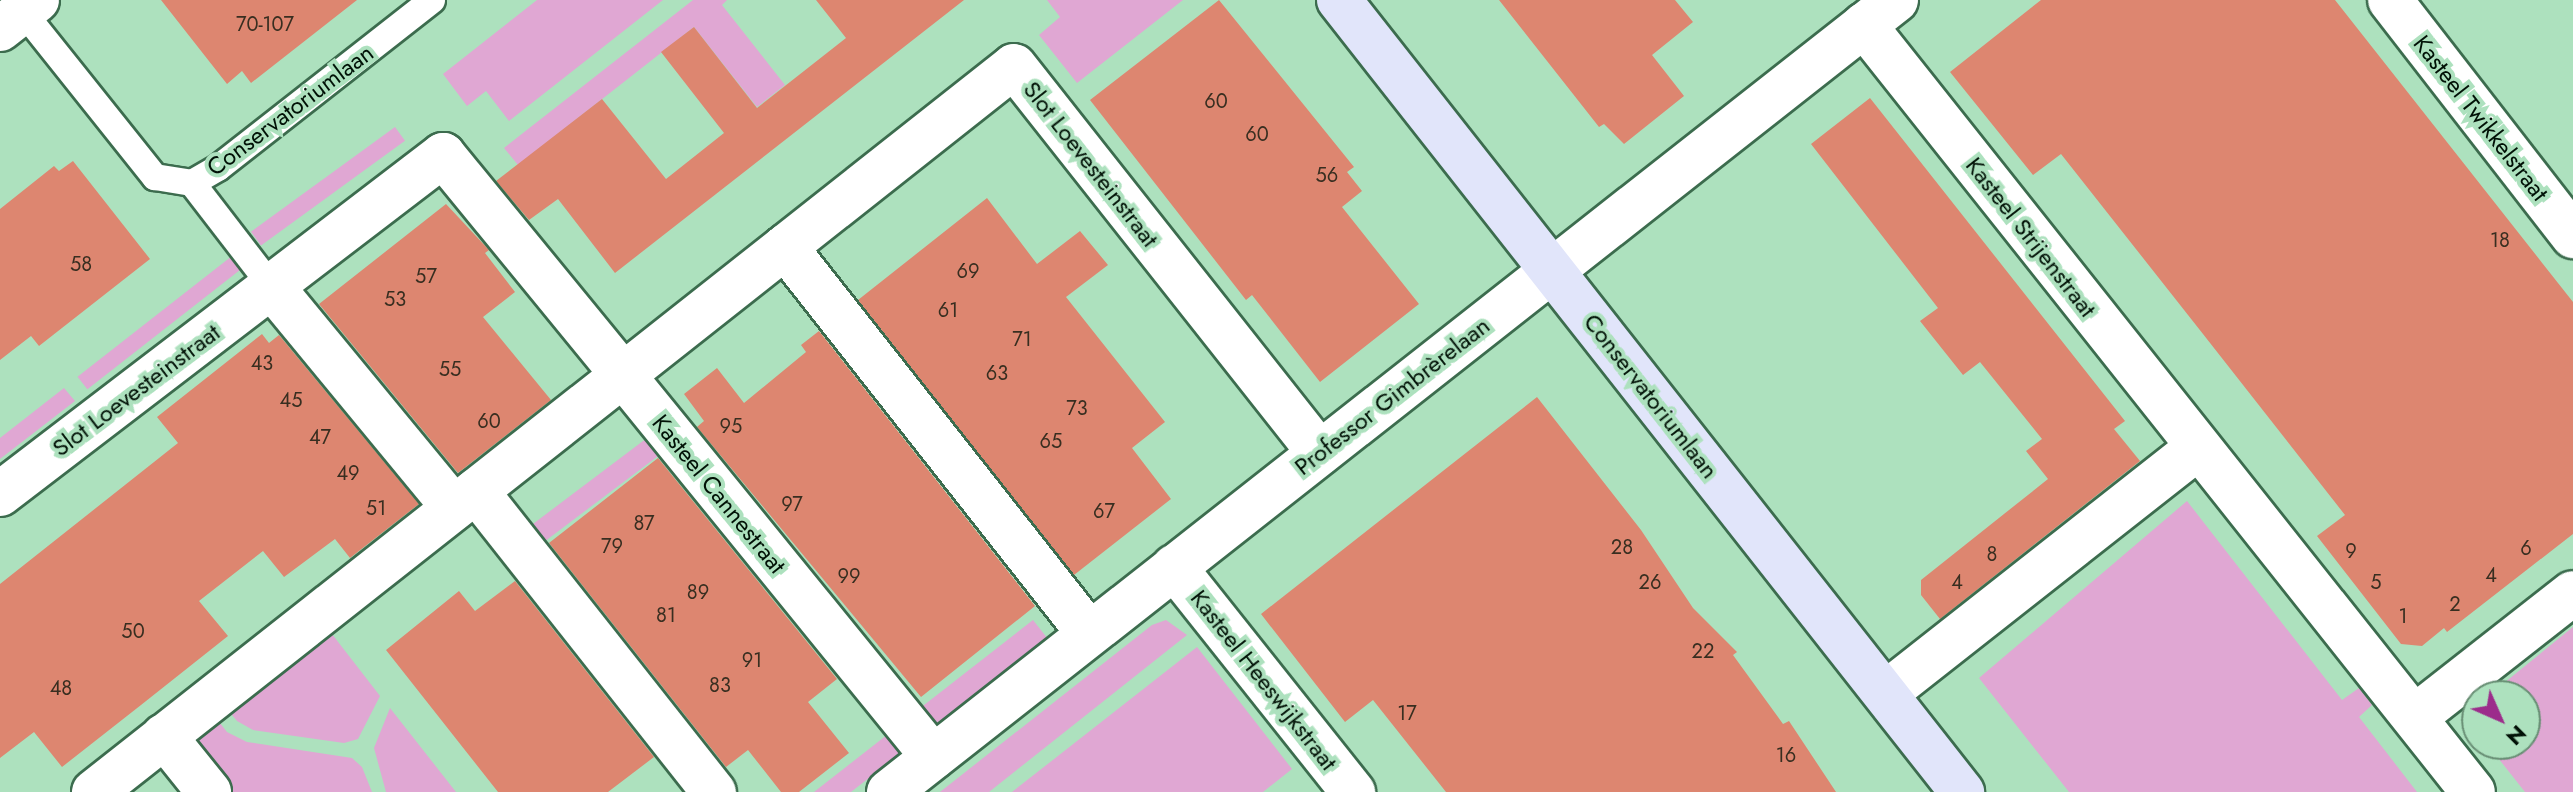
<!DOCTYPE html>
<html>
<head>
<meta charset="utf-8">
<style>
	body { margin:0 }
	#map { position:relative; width:2573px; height:792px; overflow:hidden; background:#ade1be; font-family:Jost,sans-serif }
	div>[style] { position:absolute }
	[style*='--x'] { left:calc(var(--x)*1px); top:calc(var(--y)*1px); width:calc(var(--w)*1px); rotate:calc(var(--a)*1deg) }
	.green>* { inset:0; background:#e0a7d3; transform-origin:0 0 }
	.building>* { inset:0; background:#dd8670 }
	.roads { filter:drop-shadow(2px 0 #3c6c4e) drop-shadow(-2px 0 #3c6c4e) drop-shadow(0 2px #3c6c4e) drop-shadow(0 -2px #3c6c4e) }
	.lane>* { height:26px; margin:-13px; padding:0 13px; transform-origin:13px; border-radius:13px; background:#fff }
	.street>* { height:44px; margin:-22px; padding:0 22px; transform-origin:22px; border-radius:22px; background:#fff }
	.secondary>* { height:44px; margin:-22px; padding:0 22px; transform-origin:22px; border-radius:22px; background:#e1e5fa }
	span { translate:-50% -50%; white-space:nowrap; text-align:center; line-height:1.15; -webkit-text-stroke:8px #ade1be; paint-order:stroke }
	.number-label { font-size:20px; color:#382e20 }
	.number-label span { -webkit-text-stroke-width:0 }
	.street-label { font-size:24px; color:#011106 }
	.north { position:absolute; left:2461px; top:680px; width:80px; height:80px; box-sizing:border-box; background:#ade1be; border:2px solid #688e74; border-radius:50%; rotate:135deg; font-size:22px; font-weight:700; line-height:32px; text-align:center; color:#011106 }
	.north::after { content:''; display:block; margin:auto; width:28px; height:36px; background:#9c2c8b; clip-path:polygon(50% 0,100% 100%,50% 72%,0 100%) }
</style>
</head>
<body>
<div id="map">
	<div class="green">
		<i style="clip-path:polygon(537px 0,663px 0,509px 121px,486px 91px,467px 106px,443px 74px)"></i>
		<i style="clip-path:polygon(693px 0,727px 0,722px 5px,785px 85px,757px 107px,694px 27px,518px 165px,504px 148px)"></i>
		<i style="clip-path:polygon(1047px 0,1183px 0,1077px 83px,1039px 35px,1060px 17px)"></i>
		<i style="left:395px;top:127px;width:17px;height:178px;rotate:54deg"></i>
		<i style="left:232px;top:256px;width:16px;height:196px;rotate:52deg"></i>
		<i style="clip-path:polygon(64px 388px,75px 401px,0 459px,0 438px)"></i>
		<i style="left:651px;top:435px;width:21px;height:159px;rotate:53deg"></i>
		<i style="clip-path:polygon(2187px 501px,2342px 700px,2359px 688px,2372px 705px,2359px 717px,2417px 792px,2069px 792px,1979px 678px)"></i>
		<i style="left:1033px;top:620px;width:23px;height:150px;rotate:52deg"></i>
		<i style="clip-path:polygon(1166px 620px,1187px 635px,989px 792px,940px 792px,1152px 625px)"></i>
		<i style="clip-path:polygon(325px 625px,380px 696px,358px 739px,344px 743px,253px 730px,237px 721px,223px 704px)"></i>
		<i style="clip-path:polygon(2573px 627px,2573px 792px,2525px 792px,2487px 744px,2525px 744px,2525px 696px,2488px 696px)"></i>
		<i style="clip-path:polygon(1197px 647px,1292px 769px,1263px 792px,1012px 792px)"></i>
		<i style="clip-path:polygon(390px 708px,456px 792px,386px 792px,374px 748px)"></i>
		<i style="clip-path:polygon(212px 713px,227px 732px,247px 742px,352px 758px,362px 767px,372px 792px,227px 792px,182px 736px)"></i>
		<i style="clip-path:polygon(892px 731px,906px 749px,851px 792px,814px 792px)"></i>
	</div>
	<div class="building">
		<i style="clip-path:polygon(161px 0,357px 0,251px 83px,242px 71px,227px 84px)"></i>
		<i style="clip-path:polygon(816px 0,964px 0,615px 273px,558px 199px,529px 220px,496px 181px,602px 99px,666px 179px,724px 133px,661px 52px,694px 27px,757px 108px,846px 38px)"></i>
		<i style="clip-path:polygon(1219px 0,1354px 167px,1347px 172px,1362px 191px,1342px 207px,1419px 304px,1320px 382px,1252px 295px,1246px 300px,1090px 100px)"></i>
		<i style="clip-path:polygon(1499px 0,1675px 0,1693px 22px,1652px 55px,1684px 96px,1624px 144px,1604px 124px,1599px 127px)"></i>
		<i style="clip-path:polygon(2041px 0,2335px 0,2573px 302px,2573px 534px,2447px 632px,2444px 628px,2422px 646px,2401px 644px,2317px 536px,2345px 515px,2203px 334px,2061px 154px,2033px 175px,1950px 72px)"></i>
		<i style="clip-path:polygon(1870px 98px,2125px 421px,2114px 429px,2140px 461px,1940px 619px,1921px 595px,1921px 580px,2048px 479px,2026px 451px,2042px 439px,1980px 362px,1963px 375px,1920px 321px,1938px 308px,1811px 144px)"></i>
		<i style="clip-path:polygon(73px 161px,150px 259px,39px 346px,31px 336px,0 360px,0 209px,54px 166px,59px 171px)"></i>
		<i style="clip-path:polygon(987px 198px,1037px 264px,1080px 231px,1108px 265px,1066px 297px,1165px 422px,1132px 448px,1171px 499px,1074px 575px,858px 300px)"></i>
		<i style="clip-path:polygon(446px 204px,489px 250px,485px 253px,515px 292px,483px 317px,551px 400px,458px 473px,319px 304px)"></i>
		<i style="clip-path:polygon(819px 331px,1035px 606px,921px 697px,697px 427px,704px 421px,684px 394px,717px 368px,744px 403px,806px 352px,801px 345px)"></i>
		<i style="clip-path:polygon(262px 334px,269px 343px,279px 335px,419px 504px,350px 558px,335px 539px,284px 577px,263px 551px,199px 601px,228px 636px,141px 705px,62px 767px,34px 732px,0 758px,0 584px,178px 443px,157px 417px)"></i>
		<i style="clip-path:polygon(1537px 397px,1641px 530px,1693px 608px,1737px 652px,1733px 655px,1783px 724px,1789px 721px,1836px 792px,1446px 792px,1373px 700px,1345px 722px,1261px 614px)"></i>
		<i style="clip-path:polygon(658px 458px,837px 679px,808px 702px,849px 753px,799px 792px,781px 792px,748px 750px,726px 767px,549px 543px)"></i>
		<i style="clip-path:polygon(515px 581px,654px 757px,608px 792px,498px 792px,386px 650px,459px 591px,475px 611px)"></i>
	</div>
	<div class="roads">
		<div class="lane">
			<i style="--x:16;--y:3;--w:223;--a:51.4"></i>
			<i style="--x:155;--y:177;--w:37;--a:9"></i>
			<i style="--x:192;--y:183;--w:30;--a:-30"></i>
			<i style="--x:218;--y:168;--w:272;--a:-38.1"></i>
			<i style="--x:192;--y:183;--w:131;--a:52.4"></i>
		</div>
		<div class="street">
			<i style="--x:2390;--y:0;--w:299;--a:52.2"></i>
			<i style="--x:1864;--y:25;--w:979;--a:51.55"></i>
			<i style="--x:0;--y:29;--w:47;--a:-38.1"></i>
			<i style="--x:785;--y:247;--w:492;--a:51.8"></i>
			<i style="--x:272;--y:287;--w:286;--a:50.5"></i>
			<i style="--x:476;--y:491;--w:384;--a:51.7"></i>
			<i style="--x:0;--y:494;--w:558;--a:-37.42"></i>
			<i style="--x:443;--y:155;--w:284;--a:50.7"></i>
			<i style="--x:623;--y:375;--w:498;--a:-38.3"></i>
			<i style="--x:1014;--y:66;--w:493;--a:51.7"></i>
			<i style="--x:1174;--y:567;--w:288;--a:51.5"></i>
			<i style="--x:1886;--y:693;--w:396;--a:-38.2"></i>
			<i style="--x:2416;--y:716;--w:199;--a:-38.1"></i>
			<i style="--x:164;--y:736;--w:72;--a:51.2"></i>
			<i style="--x:94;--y:792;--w:674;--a:-38.25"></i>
			<i style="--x:623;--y:375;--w:492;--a:50.9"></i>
			<i style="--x:889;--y:792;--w:1281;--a:-38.18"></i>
		</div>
		<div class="secondary">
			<i style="--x:1339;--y:0;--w:1008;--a:51.81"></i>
		</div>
	</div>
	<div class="number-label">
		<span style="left:265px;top:24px">70-107</span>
		<span style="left:1216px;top:101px">60</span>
		<span style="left:1257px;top:134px">60</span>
		<span style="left:1327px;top:175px">56</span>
		<span style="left:2500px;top:240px">18</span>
		<span style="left:81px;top:264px">58</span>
		<span style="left:968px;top:271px">69</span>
		<span style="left:426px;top:276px">57</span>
		<span style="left:395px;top:299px">53</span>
		<span style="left:948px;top:310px">61</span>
		<span style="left:1022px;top:339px">71</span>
		<span style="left:262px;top:363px">43</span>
		<span style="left:450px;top:369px">55</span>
		<span style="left:997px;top:373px">63</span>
		<span style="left:291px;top:400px">45</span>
		<span style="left:1077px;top:408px">73</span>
		<span style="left:489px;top:421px">60</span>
		<span style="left:731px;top:426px">95</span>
		<span style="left:320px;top:437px">47</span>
		<span style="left:1051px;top:441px">65</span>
		<span style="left:348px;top:473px">49</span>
		<span style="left:792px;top:504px">97</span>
		<span style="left:376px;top:508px">51</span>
		<span style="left:1104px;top:511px">67</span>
		<span style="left:644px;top:523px">87</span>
		<span style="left:612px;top:546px">79</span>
		<span style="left:1622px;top:547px">28</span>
		<span style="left:2526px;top:548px">6</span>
		<span style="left:2351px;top:551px">9</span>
		<span style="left:1992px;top:554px">8</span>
		<span style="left:2491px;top:575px">4</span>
		<span style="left:849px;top:576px">99</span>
		<span style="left:1650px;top:582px">26</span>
		<span style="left:1957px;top:582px">4</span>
		<span style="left:2376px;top:582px">5</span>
		<span style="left:698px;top:592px">89</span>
		<span style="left:2455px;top:604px">2</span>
		<span style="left:666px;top:615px">81</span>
		<span style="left:2403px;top:616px">1</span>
		<span style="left:133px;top:631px">50</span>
		<span style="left:1703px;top:651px">22</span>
		<span style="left:752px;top:660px">91</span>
		<span style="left:720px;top:685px">83</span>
		<span style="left:61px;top:688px">48</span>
		<span style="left:1407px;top:713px">17</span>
		<span style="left:1786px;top:755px">16</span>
	</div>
	<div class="street-label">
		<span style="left:290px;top:110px;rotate:-37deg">Conservatoriumlaan</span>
		<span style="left:2481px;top:118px;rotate:52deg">Kasteel Twikkelstraat</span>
		<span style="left:1091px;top:164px;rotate:52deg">Slot Loevesteinstraat</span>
		<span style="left:2031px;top:237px;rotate:52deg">Kasteel Strijenstraat</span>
		<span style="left:136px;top:390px;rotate:-37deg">Slot Loevesteinstraat</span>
		<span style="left:1392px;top:396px;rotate:-38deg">Professor Gimbrèrelaan</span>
		<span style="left:1651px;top:396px;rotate:52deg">Conservatoriumlaan</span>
		<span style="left:719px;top:494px;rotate:51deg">Kasteel Cannestraat</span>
		<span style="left:1264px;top:680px;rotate:52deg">Kasteel Heeswijkstraat</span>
	</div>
	<div class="north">N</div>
</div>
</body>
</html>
